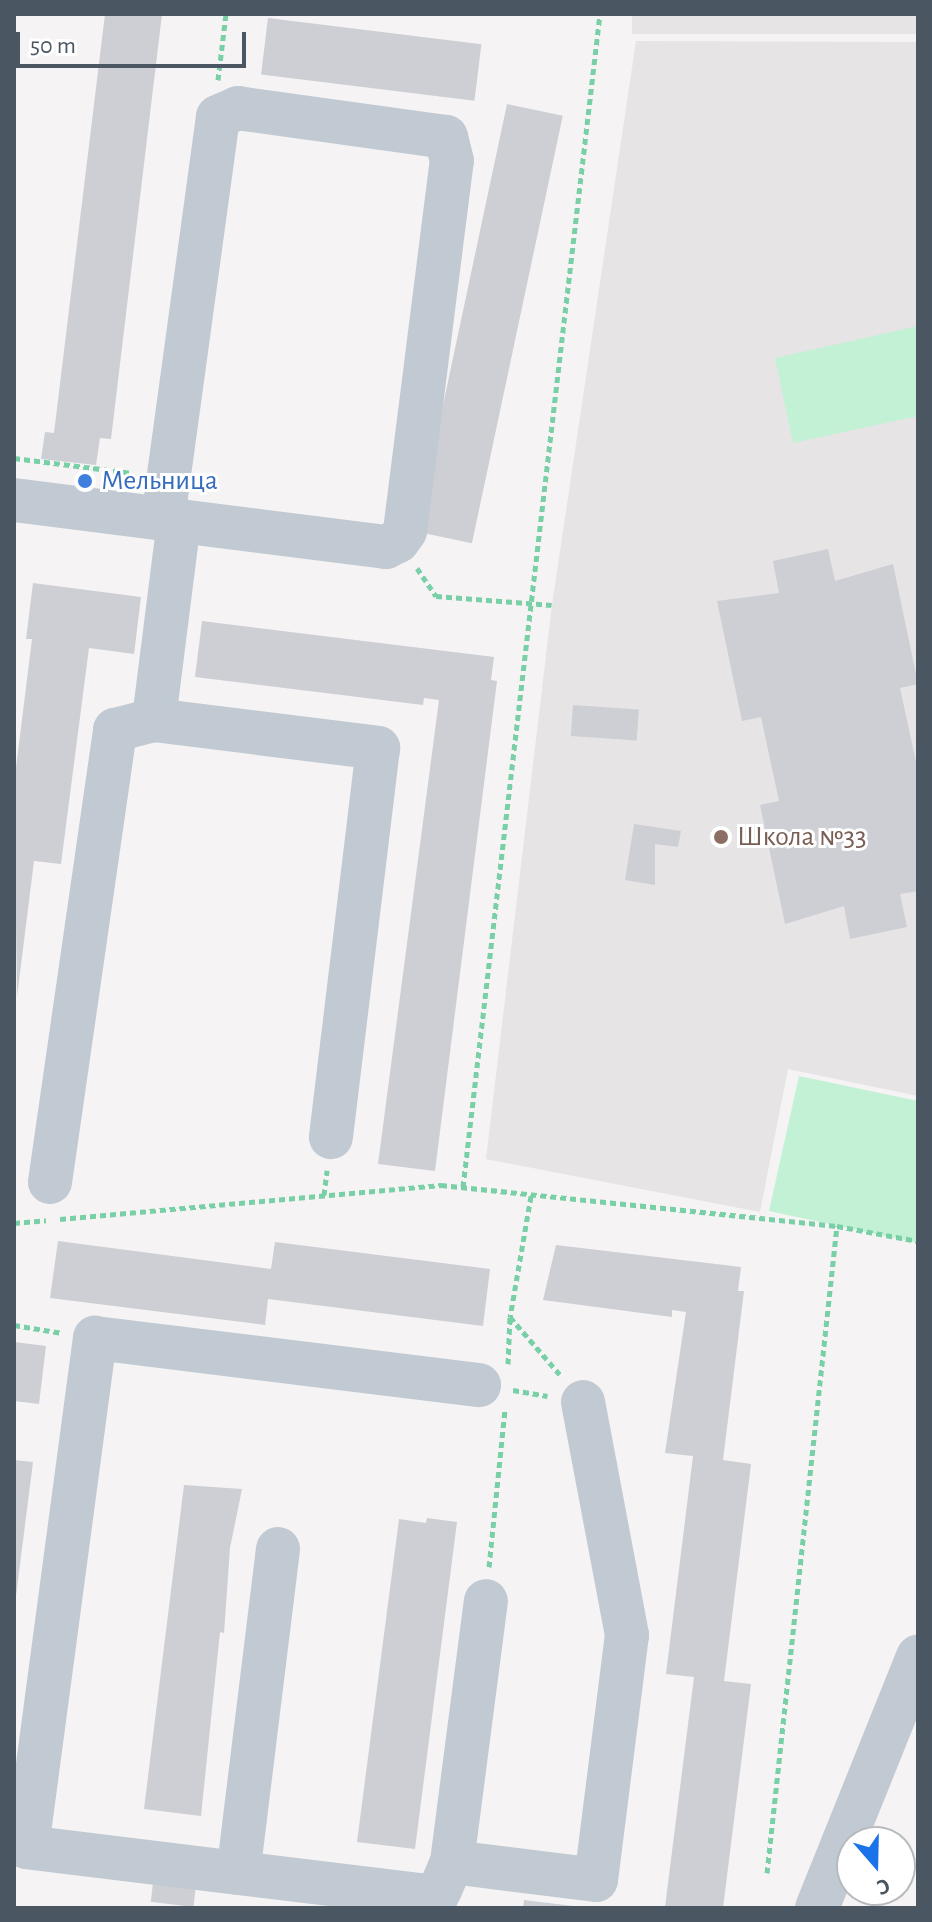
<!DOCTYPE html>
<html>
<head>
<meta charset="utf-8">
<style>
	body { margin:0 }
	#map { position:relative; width:932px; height:1922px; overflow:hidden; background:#f5f3f3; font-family:"Alegreya Sans",sans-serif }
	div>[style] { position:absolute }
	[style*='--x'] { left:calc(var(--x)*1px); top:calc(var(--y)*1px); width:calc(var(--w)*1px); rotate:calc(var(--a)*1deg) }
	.education>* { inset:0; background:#e6e4e5; transform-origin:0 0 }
	.green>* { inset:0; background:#c3f1d5 }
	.building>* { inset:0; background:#cdcfd5; transform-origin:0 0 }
	.round { border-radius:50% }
	.path>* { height:5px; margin-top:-2.5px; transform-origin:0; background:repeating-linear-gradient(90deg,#7ad0a6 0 6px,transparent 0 10px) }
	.minor>* { height:44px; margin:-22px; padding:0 22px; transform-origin:22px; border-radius:22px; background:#c1cad2 }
	.dots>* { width:22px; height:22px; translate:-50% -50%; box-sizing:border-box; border:4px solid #fff; border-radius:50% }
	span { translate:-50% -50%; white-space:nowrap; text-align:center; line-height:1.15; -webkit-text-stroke:6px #fff; paint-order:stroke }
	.shop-label { font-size:28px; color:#366cbe }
	.left { translate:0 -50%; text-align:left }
	.education-label { font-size:28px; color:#785e54 }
	.frame { position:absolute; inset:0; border:16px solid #4a5661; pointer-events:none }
	.north { position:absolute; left:836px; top:1826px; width:80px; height:80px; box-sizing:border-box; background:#fff; border:2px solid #b7bbc0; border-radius:50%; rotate:160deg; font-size:22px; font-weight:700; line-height:32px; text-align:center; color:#4a5661 }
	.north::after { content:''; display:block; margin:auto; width:28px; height:36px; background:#1a73e8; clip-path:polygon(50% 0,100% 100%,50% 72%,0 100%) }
	.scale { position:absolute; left:16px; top:32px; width:230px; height:36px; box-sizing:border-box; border:4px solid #4a5661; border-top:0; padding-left:10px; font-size:24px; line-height:28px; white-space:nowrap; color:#4a5661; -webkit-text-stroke:6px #fff; paint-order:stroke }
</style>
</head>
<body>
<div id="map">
	<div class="education">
		<i style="left:632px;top:14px;width:286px;height:20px"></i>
		<i style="clip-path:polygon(636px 41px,918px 42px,918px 1096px,788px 1069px,760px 1212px,486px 1159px,552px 605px)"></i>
	</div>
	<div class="green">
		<i style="clip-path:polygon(918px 326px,918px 416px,793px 443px,775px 358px)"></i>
		<i style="clip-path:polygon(799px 1076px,918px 1101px,918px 1243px,769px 1211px)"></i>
	</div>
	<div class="building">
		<i style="clip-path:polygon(105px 14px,162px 14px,111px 439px,100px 438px,96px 465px,41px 459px,45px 432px,54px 433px)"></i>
		<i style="left:268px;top:18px;width:215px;height:57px;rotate:7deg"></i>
		<i style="left:507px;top:104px;width:57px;height:437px;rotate:12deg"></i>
		<i class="round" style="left:77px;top:474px;width:16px;height:16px"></i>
		<i style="clip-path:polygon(828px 549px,835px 581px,893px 564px,918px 684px,900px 688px,918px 771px,918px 891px,900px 894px,907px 927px,850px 939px,844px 906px,785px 924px,760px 805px,779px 801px,761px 717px,742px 721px,717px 601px,779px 593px,773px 561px)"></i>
		<i style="clip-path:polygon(33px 583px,141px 597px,134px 654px,89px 648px,61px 864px,34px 861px,17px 997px,14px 784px,32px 639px,26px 639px)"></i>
		<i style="clip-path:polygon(202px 621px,494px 657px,491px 680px,497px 681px,435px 1171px,378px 1164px,439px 700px,424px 698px,423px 705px,195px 677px)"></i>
		<i style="left:573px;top:705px;width:66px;height:31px;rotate:4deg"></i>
		<i style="clip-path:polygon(634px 824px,681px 831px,678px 847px,655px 844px,655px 885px,625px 880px)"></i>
		<i style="clip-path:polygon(58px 1241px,271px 1269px,275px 1242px,490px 1269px,483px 1326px,268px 1299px,265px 1325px,50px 1298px)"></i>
		<i style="clip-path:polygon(556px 1245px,741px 1267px,738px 1291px,744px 1291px,723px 1460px,751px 1464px,724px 1681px,751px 1684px,723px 1908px,665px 1907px,694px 1677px,666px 1674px,693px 1456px,665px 1453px,686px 1312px,672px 1310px,672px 1317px,543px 1300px)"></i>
		<i style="clip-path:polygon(14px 1342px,46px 1346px,39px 1404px,14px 1401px)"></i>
		<i style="clip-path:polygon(14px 1460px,33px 1462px,16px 1596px,14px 1596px)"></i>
		<i style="clip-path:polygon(184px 1485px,242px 1489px,230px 1548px,224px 1633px,220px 1632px,201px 1816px,144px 1809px)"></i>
		<i style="clip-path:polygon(427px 1518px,457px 1522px,415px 1849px,357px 1842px,399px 1519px,426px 1523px)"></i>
		<i style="left:154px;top:1875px;width:43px;height:27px;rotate:7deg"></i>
		<i style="clip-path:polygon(524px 1900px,573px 1906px,573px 1908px,523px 1908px)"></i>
	</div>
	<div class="path">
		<i style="--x:218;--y:80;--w:66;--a:-83.1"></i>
		<i style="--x:14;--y:458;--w:119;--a:7.2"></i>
		<i style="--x:417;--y:568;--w:34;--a:56"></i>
		<i style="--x:436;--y:596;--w:116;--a:4.4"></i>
		<i style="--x:463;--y:1187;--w:1181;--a:-83.34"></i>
		<i style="--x:324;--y:1195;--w:25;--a:-83"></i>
		<i style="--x:531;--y:1196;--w:123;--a:99.8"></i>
		<i style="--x:510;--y:1317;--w:79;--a:49.1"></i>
		<i style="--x:60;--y:1219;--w:383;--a:-5.1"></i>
		<i style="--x:441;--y:1185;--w:398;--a:5.9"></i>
		<i style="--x:837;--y:1226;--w:82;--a:10.5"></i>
		<i style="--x:14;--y:1223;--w:32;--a:-5"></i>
		<i style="--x:14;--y:1325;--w:49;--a:9.5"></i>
		<i style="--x:508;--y:1364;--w:47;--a:-87.6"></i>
		<i style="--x:513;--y:1390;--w:35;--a:10"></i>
		<i style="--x:489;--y:1567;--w:158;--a:-84.2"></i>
		<i style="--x:767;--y:1873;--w:651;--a:-83.83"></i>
	</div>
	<div class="minor">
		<i style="--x:14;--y:500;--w:375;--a:7.2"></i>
		<i style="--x:386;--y:547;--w:13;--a:-27"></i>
		<i style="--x:398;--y:541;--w:12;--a:-55"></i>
		<i style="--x:405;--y:531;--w:373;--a:-82.8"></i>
		<i style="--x:452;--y:161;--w:25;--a:-104"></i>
		<i style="--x:446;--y:137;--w:210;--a:-172.1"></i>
		<i style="--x:238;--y:108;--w:22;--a:156"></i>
		<i style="--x:218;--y:117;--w:406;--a:97.8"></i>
		<i style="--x:179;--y:521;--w:201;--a:97.2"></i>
		<i style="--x:154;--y:720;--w:226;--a:7.1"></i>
		<i style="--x:378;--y:748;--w:392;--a:96.9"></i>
		<i style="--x:50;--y:1182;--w:457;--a:-81.8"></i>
		<i style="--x:115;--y:730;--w:40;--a:-14.4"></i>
		<i style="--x:278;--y:1549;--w:326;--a:97"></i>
		<i style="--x:238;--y:1873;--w:200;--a:6.9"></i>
		<i style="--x:452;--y:1862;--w:145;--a:7.1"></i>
		<i style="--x:596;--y:1880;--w:247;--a:-82.8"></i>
		<i style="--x:627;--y:1635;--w:237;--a:-100.7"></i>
		<i style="--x:238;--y:1873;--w:213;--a:-173"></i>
		<i style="--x:27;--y:1847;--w:514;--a:-82.39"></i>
		<i style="--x:95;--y:1338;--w:387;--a:7"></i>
		<i style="--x:440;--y:1890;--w:30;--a:-67"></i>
		<i style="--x:452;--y:1862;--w:263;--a:-82.6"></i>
		<i style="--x:817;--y:1908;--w:271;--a:-68.1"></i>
	</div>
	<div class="dots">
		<i style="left:85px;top:481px;background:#3f7fe0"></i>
		<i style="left:721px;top:837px;background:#8d6e63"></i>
	</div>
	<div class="shop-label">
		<span class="left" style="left:101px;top:481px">Мельница</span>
	</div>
	<div class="education-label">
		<span class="left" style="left:737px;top:837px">Школа №33</span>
	</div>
	<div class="frame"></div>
	<div class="north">С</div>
	<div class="scale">50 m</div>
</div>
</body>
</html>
